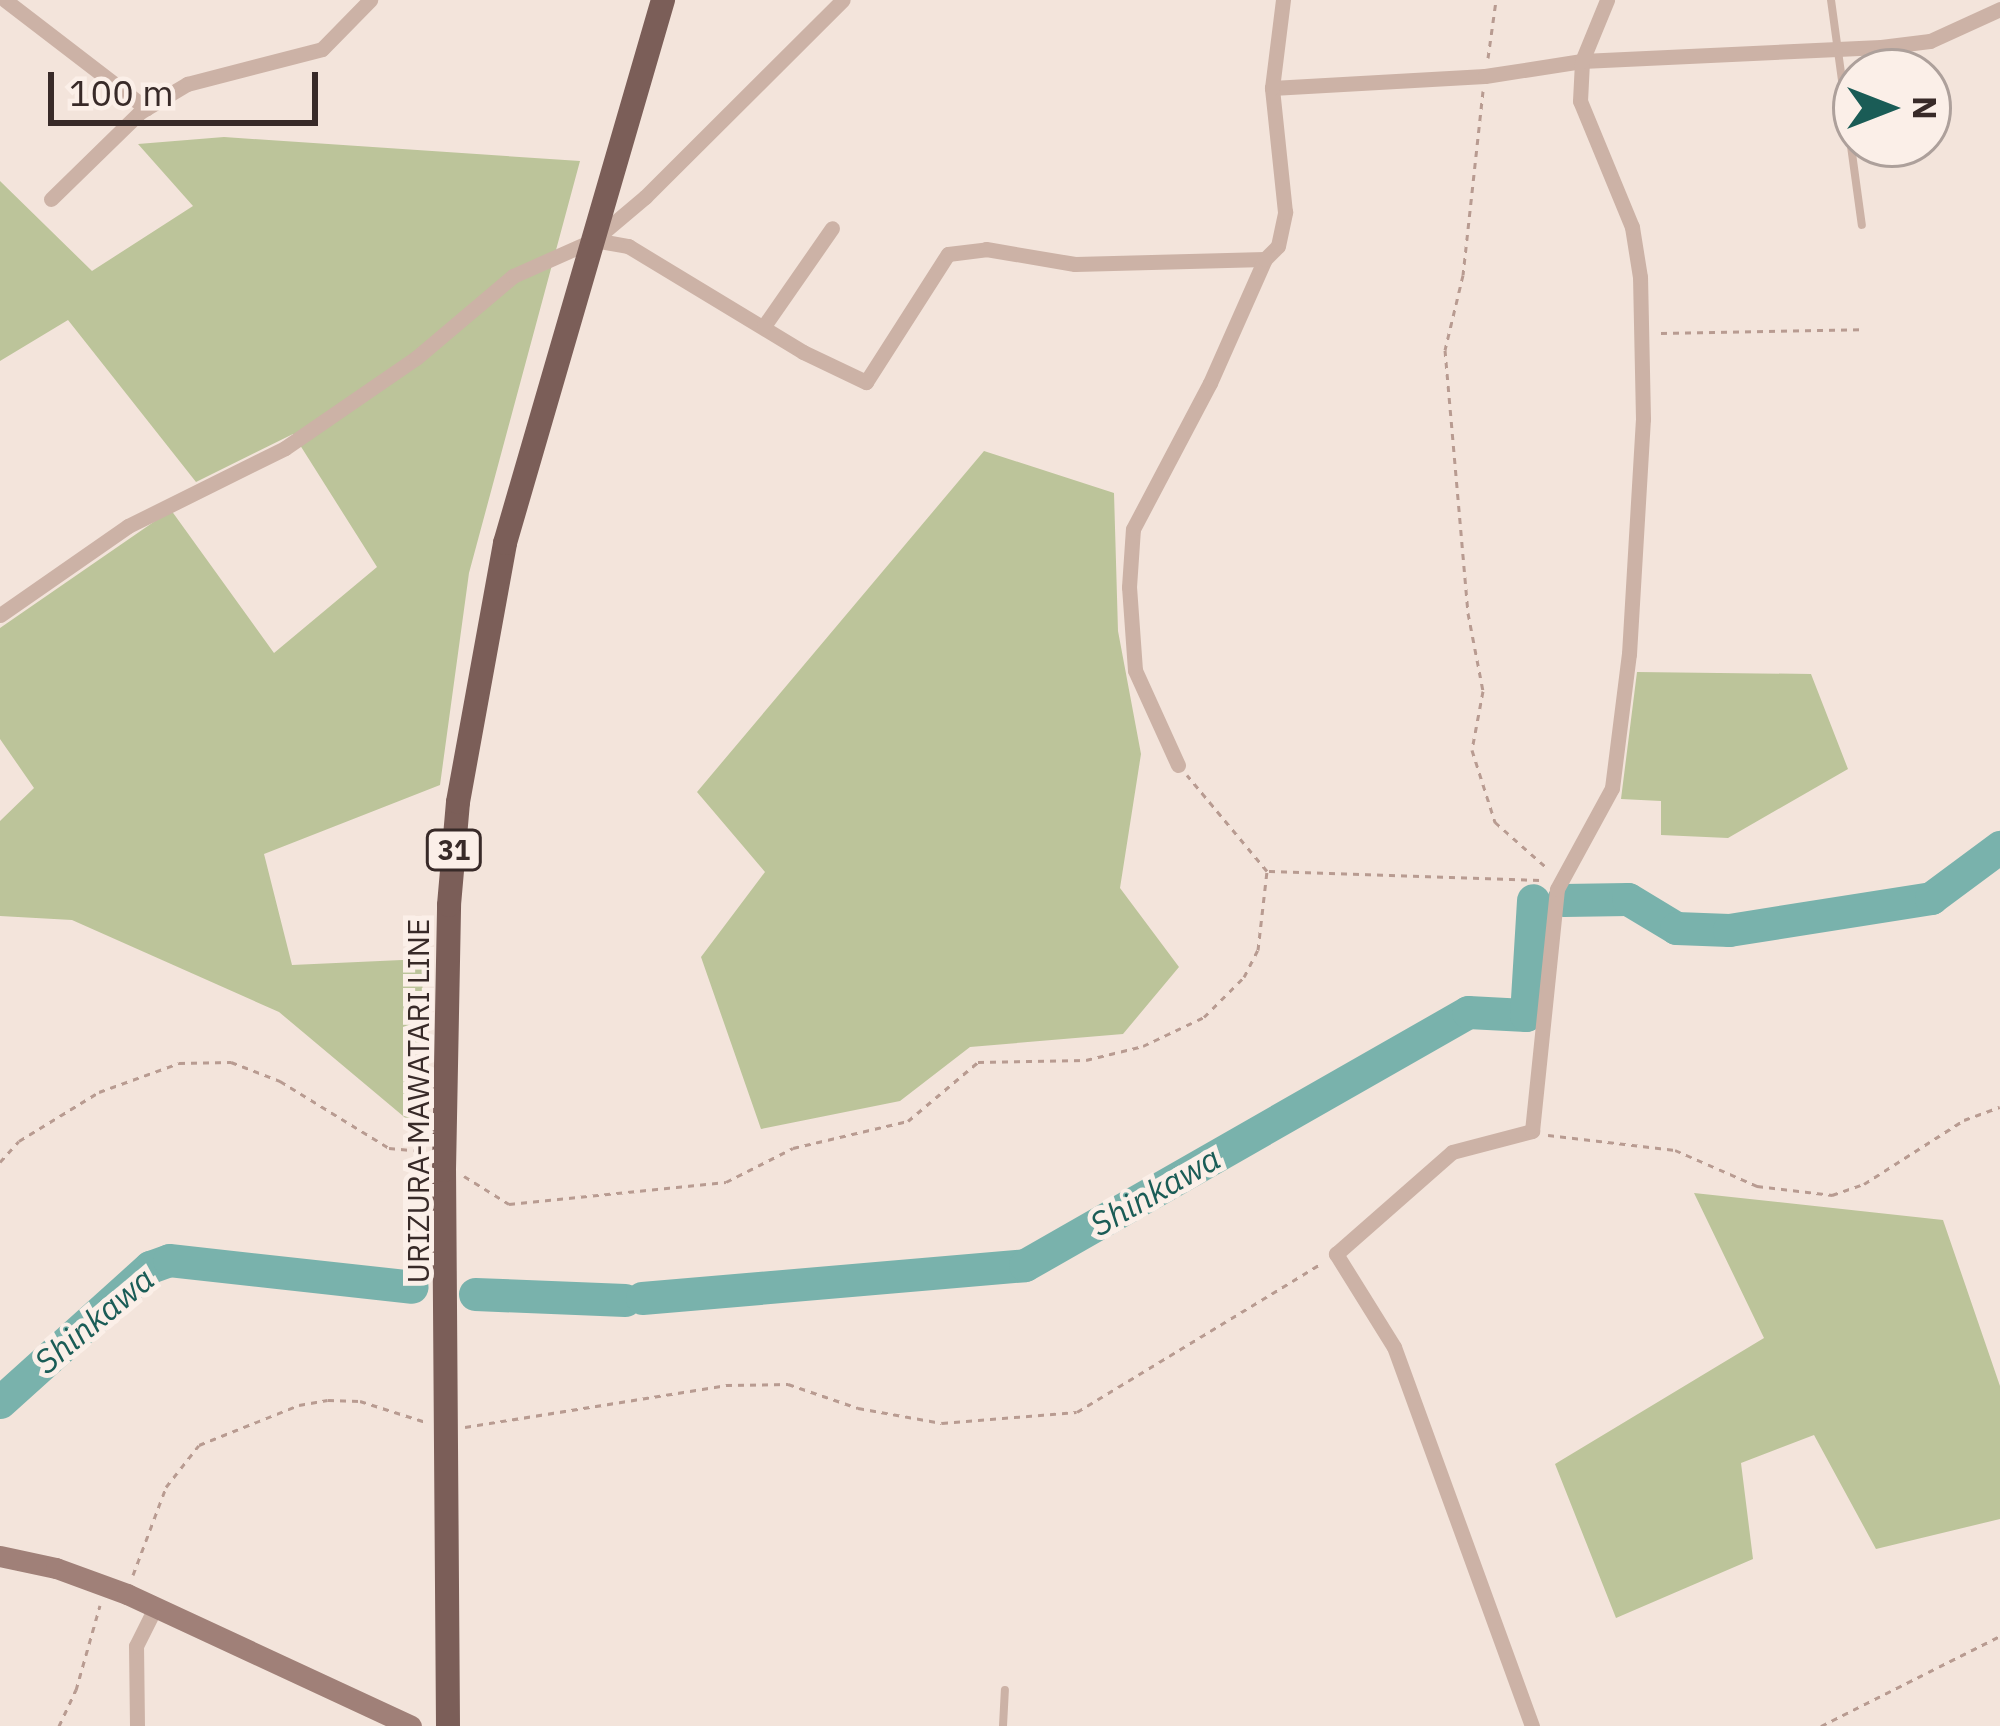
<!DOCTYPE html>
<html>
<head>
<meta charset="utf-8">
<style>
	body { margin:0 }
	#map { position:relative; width:2000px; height:1726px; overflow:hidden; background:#f3e4db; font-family:"IBM Plex Sans",sans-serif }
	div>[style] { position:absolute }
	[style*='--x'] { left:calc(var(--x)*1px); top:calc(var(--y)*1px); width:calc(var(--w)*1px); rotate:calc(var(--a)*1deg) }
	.green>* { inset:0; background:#bcc49a }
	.river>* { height:33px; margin:-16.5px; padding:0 16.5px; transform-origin:16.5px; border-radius:16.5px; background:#79b2ac }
	.path>* { height:3px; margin-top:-1.5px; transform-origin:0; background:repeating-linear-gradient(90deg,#b89b91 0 6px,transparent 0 12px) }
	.lane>* { height:8px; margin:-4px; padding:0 4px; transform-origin:4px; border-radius:4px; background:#ccb2a6 }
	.street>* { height:15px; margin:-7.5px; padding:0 7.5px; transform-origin:7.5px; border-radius:7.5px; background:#ccb2a6 }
	.secondary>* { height:21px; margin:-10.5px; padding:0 10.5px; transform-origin:10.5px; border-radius:10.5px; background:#a08078 }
	.primary>* { height:24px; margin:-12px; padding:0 12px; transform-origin:12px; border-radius:12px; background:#7b5e58 }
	span { translate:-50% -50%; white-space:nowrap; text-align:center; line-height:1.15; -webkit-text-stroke:10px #fbefe8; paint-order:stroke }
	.shield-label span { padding:3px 9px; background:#fbefe8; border:3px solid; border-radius:9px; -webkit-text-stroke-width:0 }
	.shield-label { font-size:27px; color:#382a28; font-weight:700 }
	.street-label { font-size:30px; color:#382a28 }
	.water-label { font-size:33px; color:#1a5c56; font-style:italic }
	.north { position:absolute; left:1832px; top:48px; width:120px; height:120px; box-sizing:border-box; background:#fbefe8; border:3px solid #ada09b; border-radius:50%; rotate:90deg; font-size:33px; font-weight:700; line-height:48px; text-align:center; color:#382a28 }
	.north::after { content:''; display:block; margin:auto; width:42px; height:54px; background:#1a5c56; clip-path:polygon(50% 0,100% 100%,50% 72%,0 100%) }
	.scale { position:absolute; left:48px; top:72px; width:270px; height:54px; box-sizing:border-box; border:6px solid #382a28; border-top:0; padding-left:15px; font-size:36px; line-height:42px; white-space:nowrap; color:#382a28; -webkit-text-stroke:9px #fbefe8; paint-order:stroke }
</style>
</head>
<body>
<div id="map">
	<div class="green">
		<i style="clip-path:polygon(224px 137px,580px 161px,469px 573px,440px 785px,264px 854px,292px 965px,424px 959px,415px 1126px,279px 1012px,72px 920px,0 916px,0 821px,34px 788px,0 739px,0 628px,171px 510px,274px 653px,377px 567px,293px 434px,196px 482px,68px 320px,0 361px,0 181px,92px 271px,193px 206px,138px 144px)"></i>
		<i style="clip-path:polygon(984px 451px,1114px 493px,1118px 631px,1141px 754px,1120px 888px,1179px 967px,1123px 1034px,970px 1047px,900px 1101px,761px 1129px,701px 957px,765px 872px,697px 792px)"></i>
		<i style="clip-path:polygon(1637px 672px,1811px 674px,1848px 769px,1728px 838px,1661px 835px,1661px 801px,1621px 799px)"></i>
		<i style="clip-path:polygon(1694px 1193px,1943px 1220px,2000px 1386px,2000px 1519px,1876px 1549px,1814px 1435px,1741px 1463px,1753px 1559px,1616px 1618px,1555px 1464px,1764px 1338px)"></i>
	</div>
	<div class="river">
		<i style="--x:1563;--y:900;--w:65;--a:-0.9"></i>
		<i style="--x:1628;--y:899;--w:56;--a:31.1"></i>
		<i style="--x:1676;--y:928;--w:53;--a:2.2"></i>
		<i style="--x:1729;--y:930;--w:205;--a:-9"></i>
		<i style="--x:1931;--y:898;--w:86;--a:-36.5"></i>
		<i style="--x:475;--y:1294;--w:150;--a:2.3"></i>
		<i style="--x:642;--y:1298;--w:384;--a:-4.9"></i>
		<i style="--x:1025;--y:1265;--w:510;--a:-29.73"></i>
		<i style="--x:1468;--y:1012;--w:58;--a:3"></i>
		<i style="--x:1526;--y:1015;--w:115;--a:-86.5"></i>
		<i style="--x:0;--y:1402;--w:202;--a:-42"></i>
		<i style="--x:150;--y:1267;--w:20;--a:-20"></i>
		<i style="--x:169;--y:1260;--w:244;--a:6.3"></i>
	</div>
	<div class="path">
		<i style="--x:1488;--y:58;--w:59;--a:-82.1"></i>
		<i style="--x:1483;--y:91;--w:185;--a:96.2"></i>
		<i style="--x:1463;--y:275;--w:77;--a:103.5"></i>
		<i style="--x:1445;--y:350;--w:264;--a:85"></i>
		<i style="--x:1468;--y:613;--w:79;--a:79.1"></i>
		<i style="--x:1483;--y:691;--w:60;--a:100.6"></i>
		<i style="--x:1472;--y:750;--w:76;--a:72.3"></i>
		<i style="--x:1495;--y:822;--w:69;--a:41.5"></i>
		<i style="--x:1661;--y:333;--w:201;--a:-1.1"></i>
		<i style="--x:1269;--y:871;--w:272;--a:1.9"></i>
		<i style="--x:1548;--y:1135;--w:128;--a:6.7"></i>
		<i style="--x:1675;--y:1150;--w:90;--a:23.7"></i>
		<i style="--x:1757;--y:1186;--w:76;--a:6.8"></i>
		<i style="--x:1832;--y:1195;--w:34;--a:-19"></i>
		<i style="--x:1864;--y:1184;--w:119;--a:-32.6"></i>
		<i style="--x:1964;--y:1120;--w:38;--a:-20"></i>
		<i style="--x:0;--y:1162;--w:28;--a:-48"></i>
		<i style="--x:19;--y:1141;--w:94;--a:-31.5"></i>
		<i style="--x:99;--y:1092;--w:85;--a:-19.9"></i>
		<i style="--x:179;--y:1063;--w:52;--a:-1.1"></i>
		<i style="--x:231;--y:1062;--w:53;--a:21.2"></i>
		<i style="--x:280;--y:1081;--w:128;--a:31.6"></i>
		<i style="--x:389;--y:1148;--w:36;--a:5"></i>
		<i style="--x:464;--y:1176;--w:53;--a:31.9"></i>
		<i style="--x:509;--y:1204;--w:218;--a:-5.8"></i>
		<i style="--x:726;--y:1182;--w:75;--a:-26.9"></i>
		<i style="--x:793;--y:1148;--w:118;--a:-13.2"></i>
		<i style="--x:908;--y:1121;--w:92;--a:-40.1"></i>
		<i style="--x:978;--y:1062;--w:108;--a:-1.1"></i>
		<i style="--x:1086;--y:1060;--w:59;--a:-13.8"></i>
		<i style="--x:1143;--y:1046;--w:68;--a:-25.4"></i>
		<i style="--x:1204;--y:1017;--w:57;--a:-45"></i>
		<i style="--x:1244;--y:977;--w:30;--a:-63"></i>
		<i style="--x:1258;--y:950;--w:80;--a:-83.5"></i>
		<i style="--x:1267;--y:871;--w:125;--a:-129.8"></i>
		<i style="--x:465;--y:1427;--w:264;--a:-9.1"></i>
		<i style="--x:726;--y:1385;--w:62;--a:-0.9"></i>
		<i style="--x:788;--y:1384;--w:74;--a:18.9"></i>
		<i style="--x:858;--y:1408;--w:85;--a:10.1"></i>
		<i style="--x:942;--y:1423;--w:135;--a:-4.7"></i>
		<i style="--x:1077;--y:1412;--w:287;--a:-31.3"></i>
		<i style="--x:133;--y:1575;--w:94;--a:-69.4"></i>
		<i style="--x:166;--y:1487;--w:53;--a:-51.8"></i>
		<i style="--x:199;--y:1445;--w:108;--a:-21.8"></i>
		<i style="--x:299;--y:1405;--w:29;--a:-10"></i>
		<i style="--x:328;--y:1400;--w:32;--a:2"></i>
		<i style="--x:360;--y:1401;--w:69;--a:17.7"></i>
		<i style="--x:59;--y:1726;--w:40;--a:-65"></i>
		<i style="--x:76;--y:1690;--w:88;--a:-74.2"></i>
		<i style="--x:1821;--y:1726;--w:200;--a:-26.7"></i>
	</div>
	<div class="lane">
		<i style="--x:1831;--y:0;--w:227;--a:82.2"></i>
		<i style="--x:1003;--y:1726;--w:36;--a:-87"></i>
	</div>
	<div class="street">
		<i style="--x:5;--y:0;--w:178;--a:37.5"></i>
		<i style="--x:1272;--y:88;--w:213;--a:-3.2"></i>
		<i style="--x:1485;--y:76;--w:98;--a:-8.8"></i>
		<i style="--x:1582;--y:61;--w:299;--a:-2.7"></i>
		<i style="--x:1881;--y:47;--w:49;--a:-7"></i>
		<i style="--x:1930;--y:41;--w:77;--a:-24.6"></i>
		<i style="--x:51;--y:199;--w:124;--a:-44.3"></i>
		<i style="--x:140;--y:112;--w:55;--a:-30.8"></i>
		<i style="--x:187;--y:84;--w:139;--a:-14.5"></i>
		<i style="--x:322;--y:49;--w:69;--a:-45.6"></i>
		<i style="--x:594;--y:240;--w:35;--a:10"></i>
		<i style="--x:628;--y:246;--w:205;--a:31.2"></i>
		<i style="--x:803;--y:352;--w:70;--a:25.5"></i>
		<i style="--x:866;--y:382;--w:152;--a:-57.4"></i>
		<i style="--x:948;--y:254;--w:38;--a:-7"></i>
		<i style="--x:986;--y:249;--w:90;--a:9.6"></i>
		<i style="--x:1075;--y:264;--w:190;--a:-1.5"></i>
		<i style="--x:764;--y:326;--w:119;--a:-55.2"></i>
		<i style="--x:0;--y:615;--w:156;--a:-34.8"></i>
		<i style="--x:128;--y:526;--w:175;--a:-26.4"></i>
		<i style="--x:285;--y:448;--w:159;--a:-34.5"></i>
		<i style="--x:416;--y:358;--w:127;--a:-40.2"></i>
		<i style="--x:513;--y:276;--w:89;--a:-24"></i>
		<i style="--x:594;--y:240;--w:67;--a:-40.1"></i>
		<i style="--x:645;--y:197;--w:279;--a:-44.9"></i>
		<i style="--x:1178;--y:765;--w:104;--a:-114.4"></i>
		<i style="--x:1135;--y:670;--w:83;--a:-94.1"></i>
		<i style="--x:1129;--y:587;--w:58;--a:-86.1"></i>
		<i style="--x:1133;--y:529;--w:165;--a:-62.2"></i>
		<i style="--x:1210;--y:383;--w:136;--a:-66.1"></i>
		<i style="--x:1265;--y:259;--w:18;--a:-45"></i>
		<i style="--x:1278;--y:246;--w:35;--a:-78"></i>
		<i style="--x:1285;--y:212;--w:125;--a:-96"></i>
		<i style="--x:1272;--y:88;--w:89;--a:-82.9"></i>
		<i style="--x:137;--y:1726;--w:80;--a:-90.7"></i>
		<i style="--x:136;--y:1646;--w:42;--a:-63.4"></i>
		<i style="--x:1532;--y:1726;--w:403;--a:-110"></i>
		<i style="--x:1394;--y:1347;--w:110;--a:-121.9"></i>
		<i style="--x:1336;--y:1254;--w:154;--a:-41.3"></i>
		<i style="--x:1452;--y:1152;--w:83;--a:-14.7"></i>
		<i style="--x:1532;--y:1131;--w:243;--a:-84.1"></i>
		<i style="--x:1557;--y:889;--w:115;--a:-61.4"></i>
		<i style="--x:1612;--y:788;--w:135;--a:-82.8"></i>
		<i style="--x:1629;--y:654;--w:235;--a:-86.6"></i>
		<i style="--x:1643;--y:419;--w:142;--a:-91.2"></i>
		<i style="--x:1640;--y:277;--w:51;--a:-99.1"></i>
		<i style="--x:1632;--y:227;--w:136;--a:-112.4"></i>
		<i style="--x:1580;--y:101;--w:40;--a:-87.1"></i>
		<i style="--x:1582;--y:61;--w:66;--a:-67.7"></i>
	</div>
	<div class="secondary">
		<i style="--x:0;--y:1556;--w:57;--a:12.1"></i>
		<i style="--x:56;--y:1568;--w:76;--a:20.1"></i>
		<i style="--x:127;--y:1594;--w:313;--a:24.9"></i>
	</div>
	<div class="primary">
		<i style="--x:448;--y:1726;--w:556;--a:-90.41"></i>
		<i style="--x:444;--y:1170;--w:265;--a:-88.9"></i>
		<i style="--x:449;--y:905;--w:103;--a:-85"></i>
		<i style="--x:458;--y:802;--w:263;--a:-79.7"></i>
		<i style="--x:505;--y:543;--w:566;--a:-73.78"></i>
	</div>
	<div class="shield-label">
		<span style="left:454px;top:850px">31</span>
	</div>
	<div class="street-label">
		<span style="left:418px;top:1101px;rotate:-90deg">URIZURA-MAWATARI LINE</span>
	</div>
	<div class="water-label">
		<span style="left:1155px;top:1191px;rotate:-30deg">Shinkawa</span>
		<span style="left:94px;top:1320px;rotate:-40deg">Shinkawa</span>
	</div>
	<div class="north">N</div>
	<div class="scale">100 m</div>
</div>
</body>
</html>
